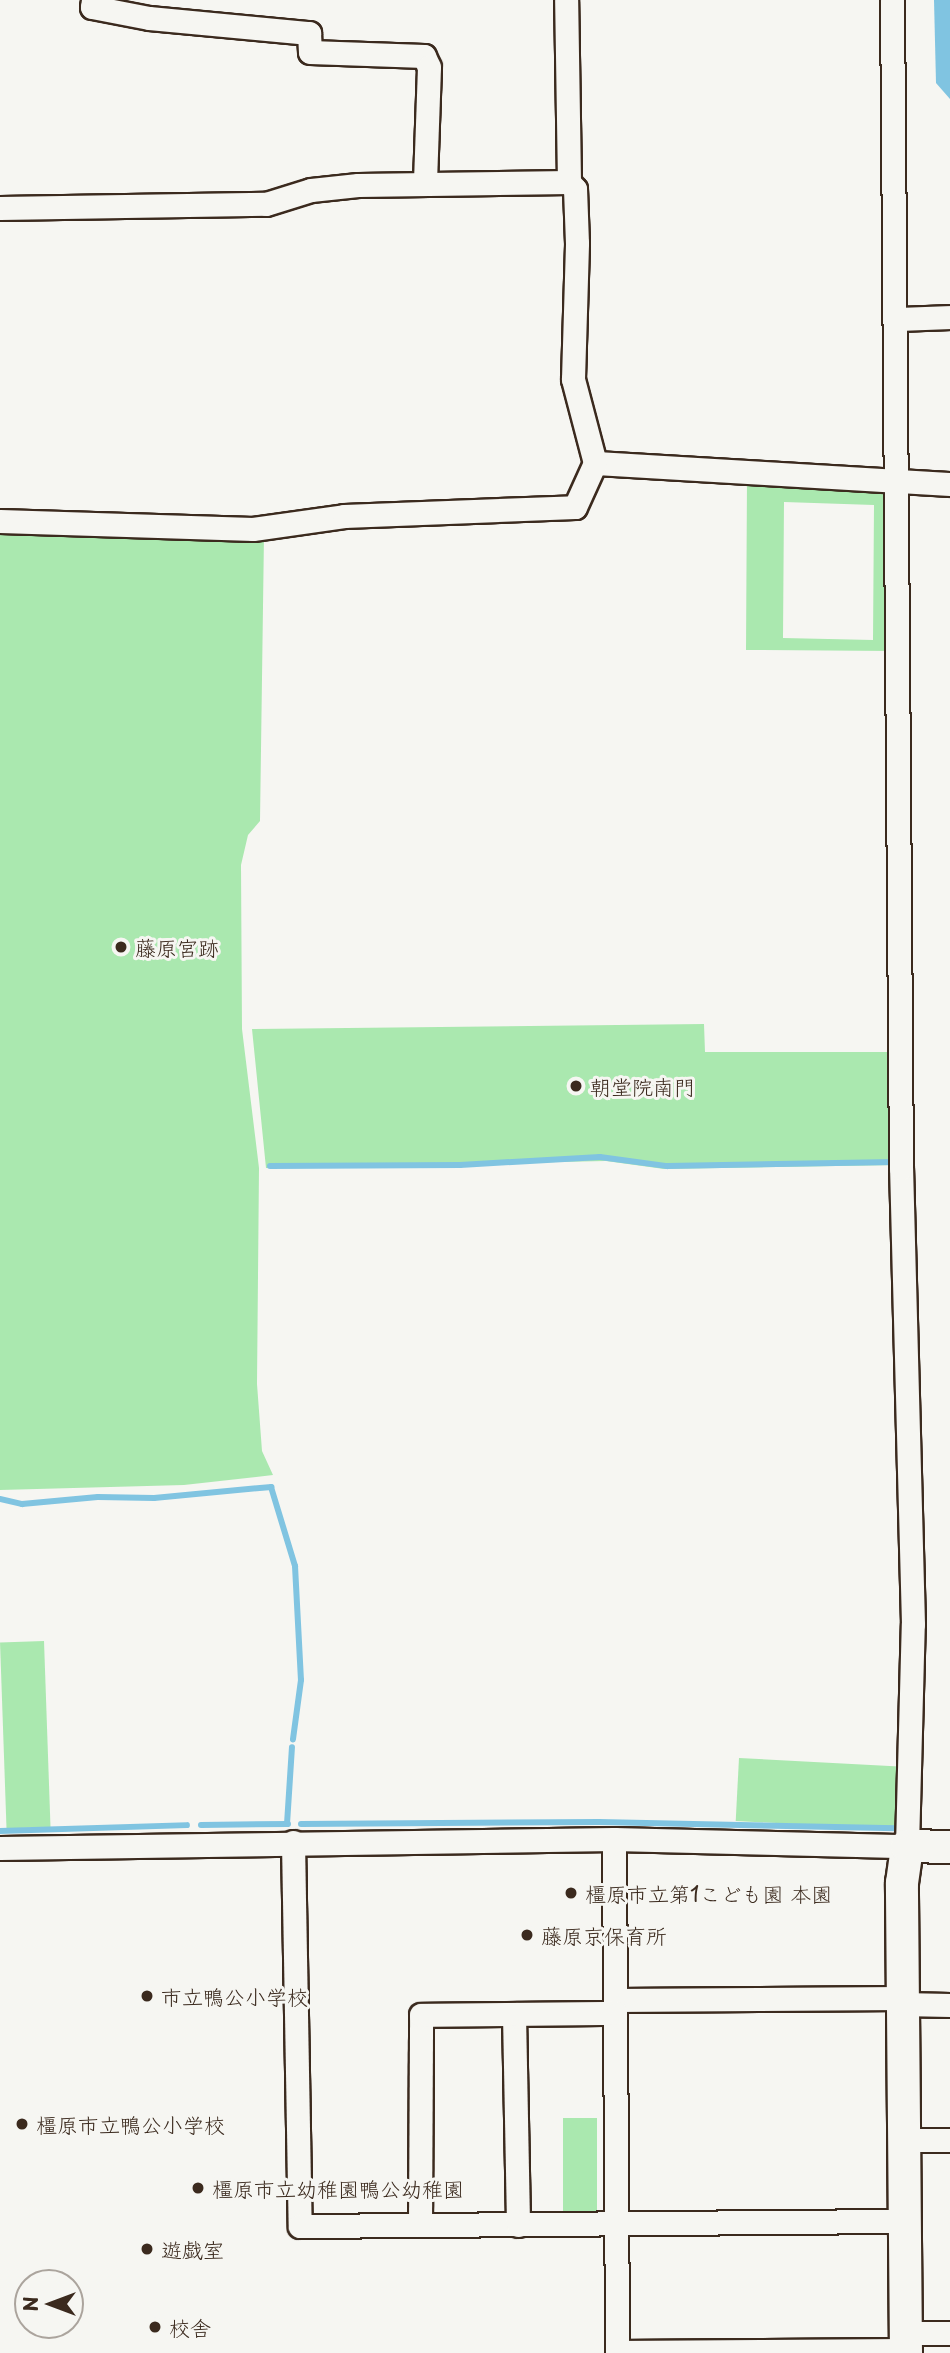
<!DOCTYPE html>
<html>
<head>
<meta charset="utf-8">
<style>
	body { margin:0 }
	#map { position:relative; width:950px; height:2353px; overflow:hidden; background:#f6f6f2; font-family:"Playpen Sans","Klee One",sans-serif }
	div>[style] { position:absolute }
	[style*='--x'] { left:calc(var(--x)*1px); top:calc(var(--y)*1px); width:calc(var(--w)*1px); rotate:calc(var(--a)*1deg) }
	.green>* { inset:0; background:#aae8af; transform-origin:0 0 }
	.water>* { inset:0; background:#80c4e1 }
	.stream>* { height:6px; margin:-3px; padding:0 3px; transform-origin:3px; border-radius:3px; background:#80c4e1 }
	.roads { filter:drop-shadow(2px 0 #3b2a1e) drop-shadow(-2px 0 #3b2a1e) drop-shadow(0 2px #3b2a1e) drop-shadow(0 -2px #3b2a1e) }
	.street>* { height:23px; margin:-11.5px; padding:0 11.5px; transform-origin:11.5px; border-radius:11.5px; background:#f6f6f2 }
	.secondary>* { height:32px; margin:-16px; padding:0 16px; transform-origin:16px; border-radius:16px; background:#f6f6f2 }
	.dots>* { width:19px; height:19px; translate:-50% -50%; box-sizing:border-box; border:4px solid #f6f6f2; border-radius:50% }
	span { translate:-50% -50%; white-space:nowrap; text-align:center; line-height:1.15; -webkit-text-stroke:6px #f6f6f2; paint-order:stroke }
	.poi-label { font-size:21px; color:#3b2a1e }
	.left { translate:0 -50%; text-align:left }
	.north { position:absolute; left:14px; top:2269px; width:70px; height:70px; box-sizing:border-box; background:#f6f6f2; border:2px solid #aba49d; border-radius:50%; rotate:270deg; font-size:19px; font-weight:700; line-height:28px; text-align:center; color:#3b2a1e }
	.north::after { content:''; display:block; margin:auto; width:24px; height:32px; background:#3b2a1e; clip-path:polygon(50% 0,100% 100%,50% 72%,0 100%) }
</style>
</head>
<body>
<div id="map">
	<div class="green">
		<i style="clip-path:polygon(evenodd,747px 479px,892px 490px,893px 651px,746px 650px,747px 479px,784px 502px,874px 505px,873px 640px,783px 638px,784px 502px)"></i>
		<i style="clip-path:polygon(0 527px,264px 535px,260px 821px,248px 835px,241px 865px,242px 1029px,259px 1168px,257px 1384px,262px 1451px,273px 1475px,184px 1485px,0 1490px)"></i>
		<i style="clip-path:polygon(704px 1024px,705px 1052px,895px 1052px,896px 1165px,664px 1169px,606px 1161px,266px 1168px,252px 1029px)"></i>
		<i style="left:44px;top:1641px;width:186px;height:44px;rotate:88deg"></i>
		<i style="left:739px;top:1758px;width:165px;height:63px;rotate:3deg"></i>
		<i style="left:563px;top:2118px;width:34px;height:97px"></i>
	</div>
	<div class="water">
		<i style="clip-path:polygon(934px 0,950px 0,950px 99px,936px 83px)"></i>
	</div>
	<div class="stream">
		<i style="--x:270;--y:1166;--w:190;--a:-0.3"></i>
		<i style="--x:460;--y:1165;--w:140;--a:-3.3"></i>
		<i style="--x:600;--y:1157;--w:68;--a:7.7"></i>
		<i style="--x:667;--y:1166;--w:228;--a:-1"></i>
		<i style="--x:0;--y:1499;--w:23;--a:13"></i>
		<i style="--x:22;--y:1504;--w:76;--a:-5.3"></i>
		<i style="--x:98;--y:1497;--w:56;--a:1"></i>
		<i style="--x:154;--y:1498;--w:118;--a:-5.4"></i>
		<i style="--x:271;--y:1487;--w:83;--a:73.1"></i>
		<i style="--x:295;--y:1566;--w:114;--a:87"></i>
		<i style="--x:301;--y:1680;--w:60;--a:97.7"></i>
		<i style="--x:287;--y:1824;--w:77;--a:-86.3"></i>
		<i style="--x:301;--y:1824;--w:298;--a:-0.4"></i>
		<i style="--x:599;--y:1822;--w:298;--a:1.2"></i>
		<i style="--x:201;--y:1825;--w:87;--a:-0.7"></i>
		<i style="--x:0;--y:1831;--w:187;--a:-1.8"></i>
	</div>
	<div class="roads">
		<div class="street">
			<i style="--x:93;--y:0;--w:7;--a:98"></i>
			<i style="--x:92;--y:7;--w:58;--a:10.9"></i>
			<i style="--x:149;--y:18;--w:161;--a:5.4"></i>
			<i style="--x:309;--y:33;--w:19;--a:87"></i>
			<i style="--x:310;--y:52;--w:114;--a:2"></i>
			<i style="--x:424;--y:56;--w:12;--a:66"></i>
			<i style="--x:429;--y:67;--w:114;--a:92"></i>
			<i style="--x:0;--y:208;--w:266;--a:-0.9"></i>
			<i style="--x:266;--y:204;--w:47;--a:-17.3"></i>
			<i style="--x:311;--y:190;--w:47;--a:-6.1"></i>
			<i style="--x:358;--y:185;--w:211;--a:-0.8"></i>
			<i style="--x:897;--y:319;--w:53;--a:-2.2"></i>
			<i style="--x:595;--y:463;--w:356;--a:3.4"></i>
			<i style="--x:0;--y:521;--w:253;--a:1.8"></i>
			<i style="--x:253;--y:529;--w:92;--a:-8.1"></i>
			<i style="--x:344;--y:516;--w:231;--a:-2.2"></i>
			<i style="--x:575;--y:507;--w:48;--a:-65.6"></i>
			<i style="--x:595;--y:463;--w:87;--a:-104.7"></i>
			<i style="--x:573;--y:379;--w:136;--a:-88.3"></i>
			<i style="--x:577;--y:243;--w:54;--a:-92.1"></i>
			<i style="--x:575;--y:189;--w:9;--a:-131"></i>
			<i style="--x:569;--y:182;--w:182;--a:-90.9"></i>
			<i style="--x:614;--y:1839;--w:513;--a:89.66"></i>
			<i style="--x:617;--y:2352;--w:289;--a:-0.4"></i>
			<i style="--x:293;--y:1842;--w:384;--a:89"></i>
			<i style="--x:300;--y:2226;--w:603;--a:-0.48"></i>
			<i style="--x:0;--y:1848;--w:614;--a:-0.84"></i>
			<i style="--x:614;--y:1839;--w:293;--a:1.4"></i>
			<i style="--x:907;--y:1846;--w:222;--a:-88.5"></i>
			<i style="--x:913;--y:1624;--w:456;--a:-91.5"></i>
			<i style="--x:901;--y:1168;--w:1168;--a:-90.44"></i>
			<i style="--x:616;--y:2000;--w:286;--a:-0.4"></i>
			<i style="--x:901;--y:2004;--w:49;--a:1.2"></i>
			<i style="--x:514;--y:2014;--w:211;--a:88.9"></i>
			<i style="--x:902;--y:2140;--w:48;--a:0"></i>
			<i style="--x:420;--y:2225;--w:210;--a:-89.7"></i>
			<i style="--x:421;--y:2015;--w:194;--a:-0.6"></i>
			<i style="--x:905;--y:2333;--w:45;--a:0"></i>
		</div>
		<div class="secondary">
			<i style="--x:906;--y:2353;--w:470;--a:-90.5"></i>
			<i style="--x:902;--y:1883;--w:37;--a:-82"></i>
			<i style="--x:907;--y:1846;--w:43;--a:1.3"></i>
		</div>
	</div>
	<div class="dots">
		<i style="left:121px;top:947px;background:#3b2a1e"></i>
		<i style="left:576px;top:1086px;background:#3b2a1e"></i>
		<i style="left:571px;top:1893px;background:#3b2a1e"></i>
		<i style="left:527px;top:1935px;background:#3b2a1e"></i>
		<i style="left:147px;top:1996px;background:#3b2a1e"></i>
		<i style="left:22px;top:2124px;background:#3b2a1e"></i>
		<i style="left:198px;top:2188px;background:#3b2a1e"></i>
		<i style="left:147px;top:2249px;background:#3b2a1e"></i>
		<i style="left:155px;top:2327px;background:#3b2a1e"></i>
	</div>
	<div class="poi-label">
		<span class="left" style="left:135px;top:947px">藤原宮跡</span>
		<span class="left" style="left:590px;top:1086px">朝堂院南門</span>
		<span class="left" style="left:585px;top:1893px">橿原市立第1こども園 本園</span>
		<span class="left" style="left:541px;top:1935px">藤原京保育所</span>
		<span class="left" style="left:161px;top:1996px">市立鴨公小学校</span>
		<span class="left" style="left:36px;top:2124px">橿原市立鴨公小学校</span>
		<span class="left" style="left:212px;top:2188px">橿原市立幼稚園鴨公幼稚園</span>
		<span class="left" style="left:161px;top:2249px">遊戯室</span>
		<span class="left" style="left:169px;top:2327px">校舎</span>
	</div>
	<div class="north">N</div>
</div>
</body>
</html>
